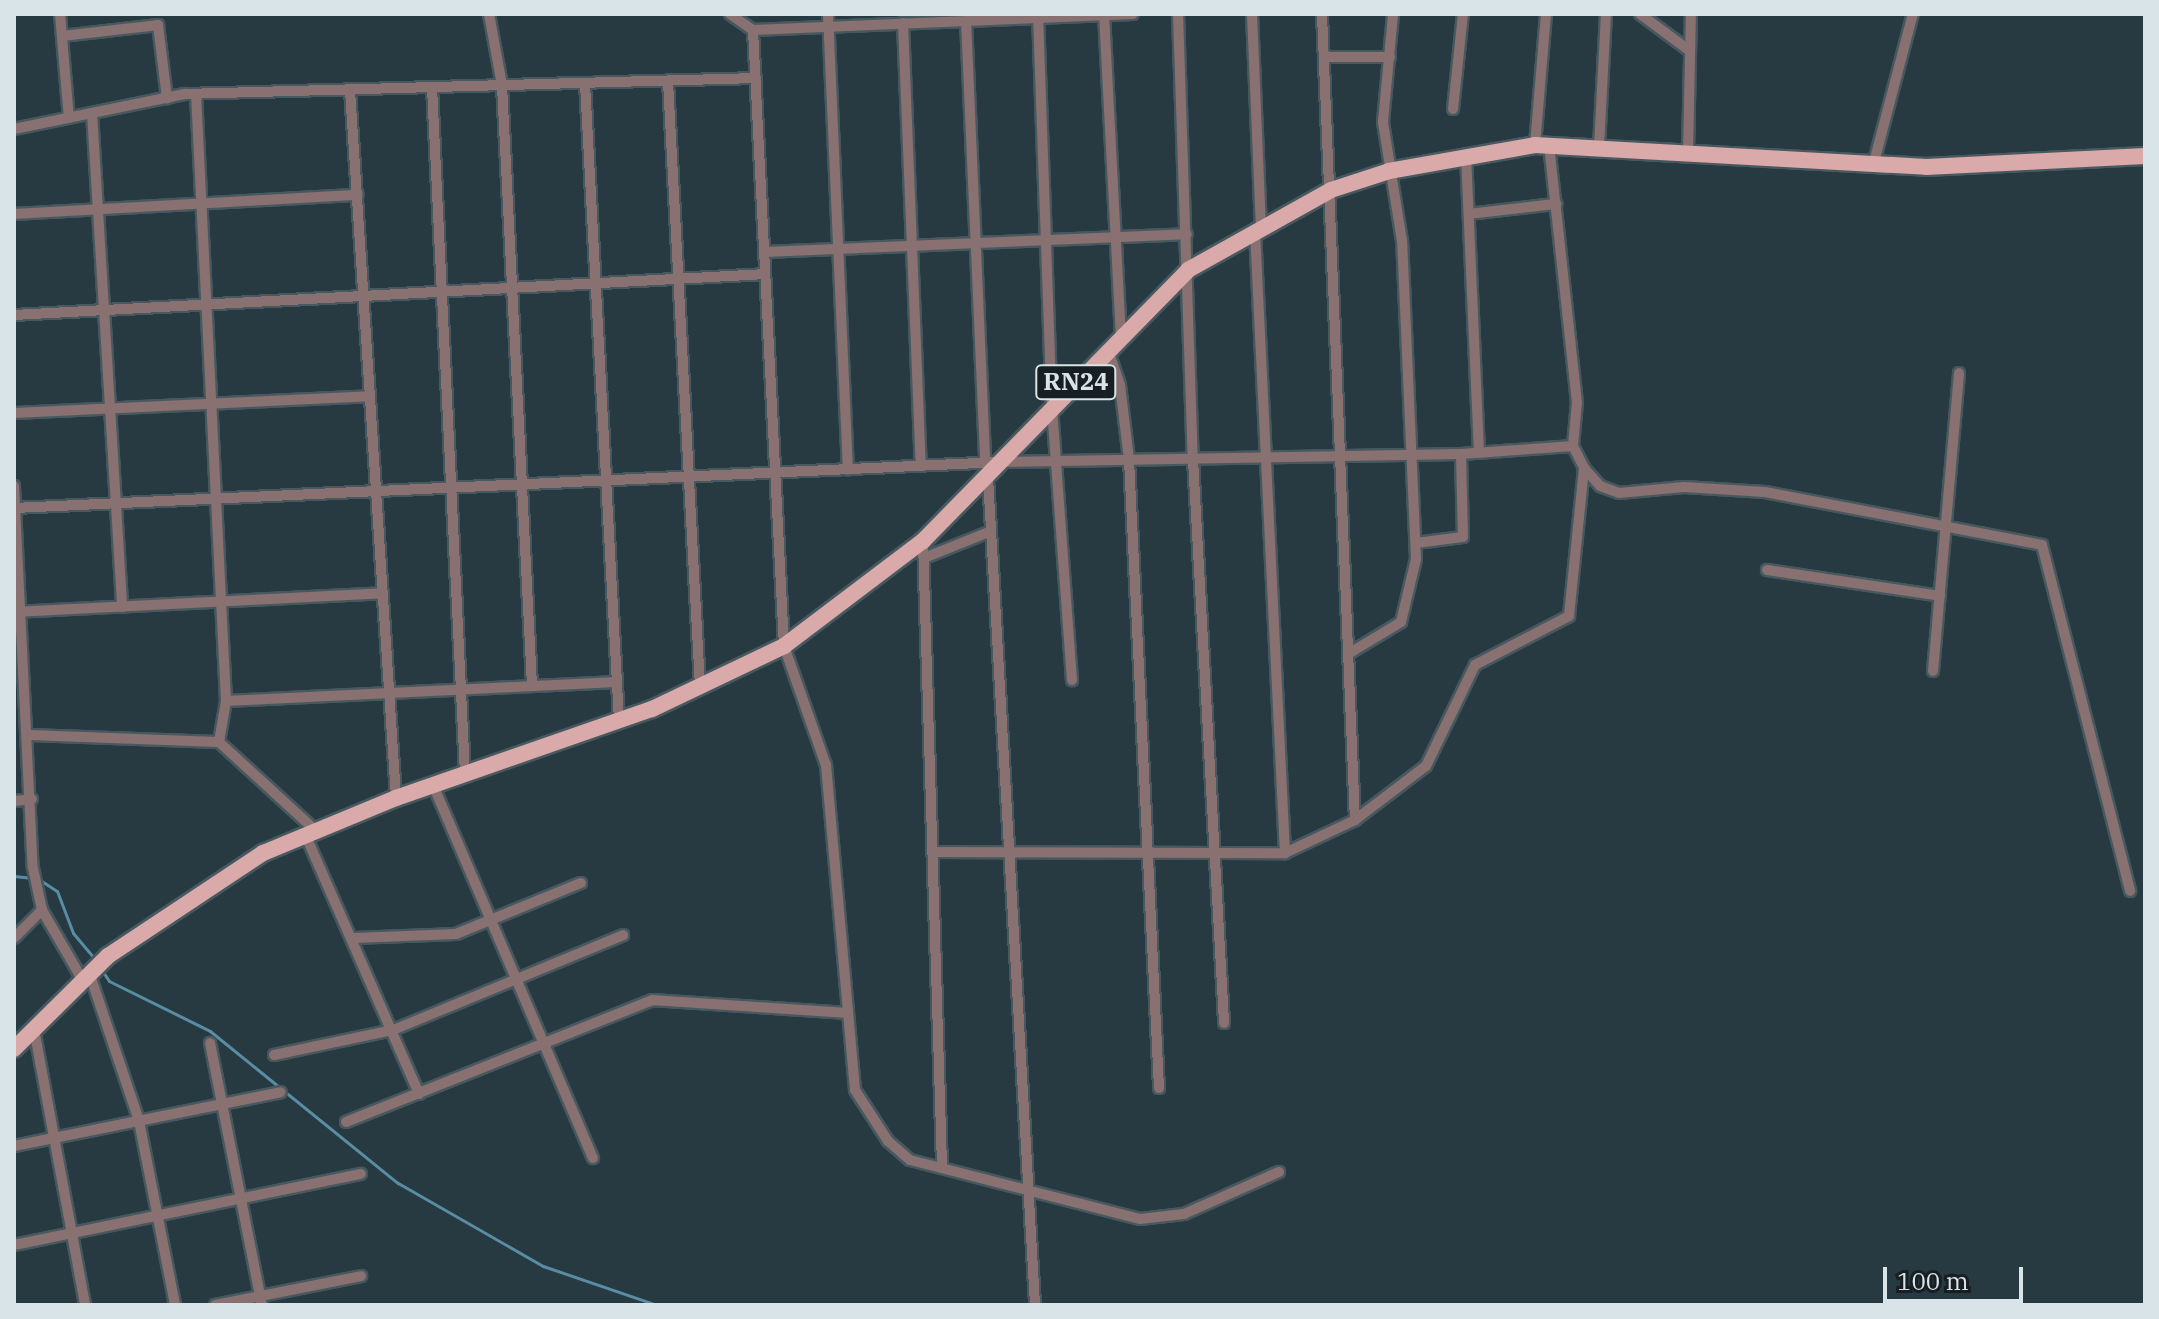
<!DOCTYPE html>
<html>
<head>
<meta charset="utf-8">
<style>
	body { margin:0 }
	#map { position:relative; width:2159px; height:1319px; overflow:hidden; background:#273941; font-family:"IBM Plex Serif",serif }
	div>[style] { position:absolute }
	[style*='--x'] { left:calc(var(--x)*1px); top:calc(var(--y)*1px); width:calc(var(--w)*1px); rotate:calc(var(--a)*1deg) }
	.stream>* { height:3px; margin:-1.5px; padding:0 1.5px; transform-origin:1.5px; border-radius:1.5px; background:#588da3 }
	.roads { filter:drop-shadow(2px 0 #47585f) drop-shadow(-2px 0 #47585f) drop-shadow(0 2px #47585f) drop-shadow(0 -2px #47585f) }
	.street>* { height:10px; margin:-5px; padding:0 5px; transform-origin:5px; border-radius:5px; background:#887170 }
	.primary>* { height:16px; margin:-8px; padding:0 8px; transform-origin:8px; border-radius:8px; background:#d9aaa9 }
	span { translate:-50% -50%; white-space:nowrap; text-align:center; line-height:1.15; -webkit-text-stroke:8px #171f22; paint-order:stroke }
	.shield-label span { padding:2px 6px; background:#171f22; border:2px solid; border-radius:6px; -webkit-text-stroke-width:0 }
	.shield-label { font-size:24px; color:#d9e4e9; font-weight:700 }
	.frame { position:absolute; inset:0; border:16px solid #d9e4e9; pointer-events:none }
	.scale { position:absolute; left:1883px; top:1267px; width:140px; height:36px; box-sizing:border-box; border:4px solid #d9e4e9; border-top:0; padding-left:10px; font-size:24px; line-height:28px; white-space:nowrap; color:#d9e4e9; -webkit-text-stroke:6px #171f22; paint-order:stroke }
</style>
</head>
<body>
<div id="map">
	<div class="stream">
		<i style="--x:14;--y:876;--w:19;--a:6"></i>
		<i style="--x:40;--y:880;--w:20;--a:33"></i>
		<i style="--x:57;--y:891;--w:45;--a:69.1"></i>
		<i style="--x:73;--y:933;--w:34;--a:50"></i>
		<i style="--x:101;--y:969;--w:14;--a:56"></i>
		<i style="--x:109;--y:981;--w:113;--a:26.3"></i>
		<i style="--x:210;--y:1031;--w:242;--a:39"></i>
		<i style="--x:398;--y:1183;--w:167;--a:29.8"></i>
		<i style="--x:543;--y:1266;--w:120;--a:18.9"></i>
	</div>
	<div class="roads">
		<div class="street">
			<i style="--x:60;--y:14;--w:104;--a:85.1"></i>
			<i style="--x:489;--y:14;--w:72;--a:79.6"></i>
			<i style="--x:502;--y:85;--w:602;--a:87.14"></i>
			<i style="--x:730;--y:14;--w:28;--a:35"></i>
			<i style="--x:753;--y:30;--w:380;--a:-2.4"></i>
			<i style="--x:828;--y:14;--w:456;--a:87.5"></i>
			<i style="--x:1038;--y:14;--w:394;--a:88"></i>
			<i style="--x:1052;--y:408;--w:273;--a:85.8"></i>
			<i style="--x:1104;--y:14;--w:320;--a:87"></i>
			<i style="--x:1178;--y:14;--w:445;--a:88.1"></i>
			<i style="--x:1193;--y:459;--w:565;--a:86.85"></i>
			<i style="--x:1252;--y:14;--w:213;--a:87.6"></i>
			<i style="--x:1322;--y:14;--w:807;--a:87.66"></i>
			<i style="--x:1640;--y:14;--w:62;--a:36.5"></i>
			<i style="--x:966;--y:21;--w:443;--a:87.5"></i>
			<i style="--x:903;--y:23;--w:443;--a:87.7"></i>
			<i style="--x:753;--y:30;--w:617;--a:87.12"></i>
			<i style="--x:784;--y:646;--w:126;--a:70.6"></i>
			<i style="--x:826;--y:765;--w:326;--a:84.9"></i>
			<i style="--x:855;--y:1090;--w:61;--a:57.1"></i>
			<i style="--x:888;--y:1141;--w:29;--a:41"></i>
			<i style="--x:910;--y:1160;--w:237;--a:14.4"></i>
			<i style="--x:1140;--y:1219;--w:44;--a:-6.5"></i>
			<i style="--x:1184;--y:1214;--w:104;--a:-23.9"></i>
			<i style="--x:62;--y:36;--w:97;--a:-6.5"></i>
			<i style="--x:158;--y:25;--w:74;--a:83"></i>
			<i style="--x:1325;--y:57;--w:65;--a:0"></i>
			<i style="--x:668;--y:81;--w:608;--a:86.98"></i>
			<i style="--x:585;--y:83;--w:639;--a:86.95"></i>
			<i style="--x:432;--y:87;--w:688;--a:87.25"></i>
			<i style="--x:350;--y:90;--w:709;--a:86.28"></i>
			<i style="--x:196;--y:94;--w:608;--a:87.17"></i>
			<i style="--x:226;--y:701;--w:42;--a:99.7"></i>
			<i style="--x:1453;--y:109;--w:96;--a:-84"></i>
			<i style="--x:92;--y:113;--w:495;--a:86.5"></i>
			<i style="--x:14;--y:129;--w:174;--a:-11.6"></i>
			<i style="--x:184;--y:94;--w:572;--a:-1.6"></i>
			<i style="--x:1535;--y:145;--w:131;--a:-85.2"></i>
			<i style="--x:1549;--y:145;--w:259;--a:83.8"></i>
			<i style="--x:1577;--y:402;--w:44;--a:95.2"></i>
			<i style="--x:1573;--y:446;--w:25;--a:63"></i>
			<i style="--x:1584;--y:468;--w:24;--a:48"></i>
			<i style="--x:1600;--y:486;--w:20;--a:20"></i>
			<i style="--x:1619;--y:493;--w:65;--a:-5.3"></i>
			<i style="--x:1684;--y:487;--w:81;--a:3.5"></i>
			<i style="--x:1765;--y:492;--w:282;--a:10.8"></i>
			<i style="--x:2042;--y:545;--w:357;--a:75.7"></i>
			<i style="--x:1599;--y:147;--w:133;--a:-87"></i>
			<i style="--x:1688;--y:153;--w:139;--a:-88.8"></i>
			<i style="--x:1466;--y:155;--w:298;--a:87.5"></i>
			<i style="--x:1873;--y:166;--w:157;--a:-75.3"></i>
			<i style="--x:14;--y:214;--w:344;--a:-3.2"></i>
			<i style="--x:1469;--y:214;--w:88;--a:-6.6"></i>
			<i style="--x:1255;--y:231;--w:623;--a:87.24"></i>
			<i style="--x:764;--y:252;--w:423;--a:-2.4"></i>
			<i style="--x:14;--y:315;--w:752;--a:-3.12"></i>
			<i style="--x:1108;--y:350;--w:37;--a:71"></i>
			<i style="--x:1120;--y:385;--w:75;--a:83.1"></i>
			<i style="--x:1129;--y:459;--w:630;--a:87.27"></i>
			<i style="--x:14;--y:413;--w:356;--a:-2.7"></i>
			<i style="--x:988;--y:477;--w:829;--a:86.75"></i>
			<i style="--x:14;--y:486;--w:382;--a:87.2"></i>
			<i style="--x:33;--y:868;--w:43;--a:77.9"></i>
			<i style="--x:42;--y:910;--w:80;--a:59.9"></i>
			<i style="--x:14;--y:508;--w:989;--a:-2.67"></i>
			<i style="--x:1002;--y:462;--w:459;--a:-1"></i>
			<i style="--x:1461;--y:454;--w:112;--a:-4.1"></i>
			<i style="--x:923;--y:541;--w:627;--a:88.26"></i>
			<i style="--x:1416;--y:543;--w:47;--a:-7.3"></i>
			<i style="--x:1463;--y:537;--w:83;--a:-91.4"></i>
			<i style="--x:924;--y:558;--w:72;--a:-21.9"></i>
			<i style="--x:1767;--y:570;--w:175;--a:8.5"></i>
			<i style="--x:14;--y:612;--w:369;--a:-2.9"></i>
			<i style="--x:1348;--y:654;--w:62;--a:-31.1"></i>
			<i style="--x:1401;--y:622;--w:65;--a:-76.6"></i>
			<i style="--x:1416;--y:559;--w:318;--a:-92.5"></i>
			<i style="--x:1402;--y:241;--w:121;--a:-99.1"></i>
			<i style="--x:1383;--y:122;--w:108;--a:-84.7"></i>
			<i style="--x:1933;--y:671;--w:299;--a:-85"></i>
			<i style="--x:226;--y:701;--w:391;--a:-2.8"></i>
			<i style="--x:29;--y:735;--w:190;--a:2.1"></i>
			<i style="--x:219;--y:742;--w:130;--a:42.5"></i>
			<i style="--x:433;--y:785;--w:406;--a:66.8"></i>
			<i style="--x:14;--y:801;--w:18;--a:-6"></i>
			<i style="--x:305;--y:834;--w:284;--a:66.3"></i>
			<i style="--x:936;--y:852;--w:349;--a:0.2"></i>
			<i style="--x:1285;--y:853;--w:77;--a:-25.2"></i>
			<i style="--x:1355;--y:820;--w:89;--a:-37.3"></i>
			<i style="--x:1426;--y:766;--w:112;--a:-64.1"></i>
			<i style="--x:1475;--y:665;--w:106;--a:-27.5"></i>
			<i style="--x:1569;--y:616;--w:149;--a:-84.2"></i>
			<i style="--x:14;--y:938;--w:40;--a:-45"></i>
			<i style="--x:354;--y:938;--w:102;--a:-2.2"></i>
			<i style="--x:456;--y:934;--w:135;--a:-22.2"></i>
			<i style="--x:89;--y:972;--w:157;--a:71.4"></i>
			<i style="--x:139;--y:1121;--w:187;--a:78.9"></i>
			<i style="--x:34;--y:1029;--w:281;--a:79.5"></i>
			<i style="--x:210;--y:1043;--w:267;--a:78.8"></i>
			<i style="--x:274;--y:1055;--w:122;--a:-11.9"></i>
			<i style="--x:393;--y:1030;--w:249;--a:-22.4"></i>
			<i style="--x:346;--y:1122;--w:330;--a:-21.7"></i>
			<i style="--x:653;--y:1000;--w:194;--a:3.8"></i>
			<i style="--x:14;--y:1146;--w:272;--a:-11.4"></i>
			<i style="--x:14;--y:1245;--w:354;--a:-11.6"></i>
			<i style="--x:215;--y:1305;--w:149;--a:-11.2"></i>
		</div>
		<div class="primary">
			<i style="--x:14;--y:1049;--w:132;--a:-44.7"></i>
			<i style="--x:108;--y:956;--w:186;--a:-33.6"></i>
			<i style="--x:263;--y:853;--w:144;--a:-22.5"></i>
			<i style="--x:396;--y:798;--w:271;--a:-19.2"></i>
			<i style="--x:652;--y:709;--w:146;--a:-25.5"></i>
			<i style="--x:784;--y:646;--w:174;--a:-37.1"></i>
			<i style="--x:923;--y:541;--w:379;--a:-45.6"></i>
			<i style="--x:1188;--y:270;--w:164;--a:-29.2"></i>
			<i style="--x:1331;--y:190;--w:61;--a:-18.1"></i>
			<i style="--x:1389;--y:171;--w:148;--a:-10.1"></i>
			<i style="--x:1535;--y:145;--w:392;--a:3.2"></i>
			<i style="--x:1926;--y:167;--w:219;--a:-2.9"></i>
		</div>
	</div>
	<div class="shield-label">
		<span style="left:1076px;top:382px">RN24</span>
	</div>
	<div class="frame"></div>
	<div class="scale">100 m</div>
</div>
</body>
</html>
